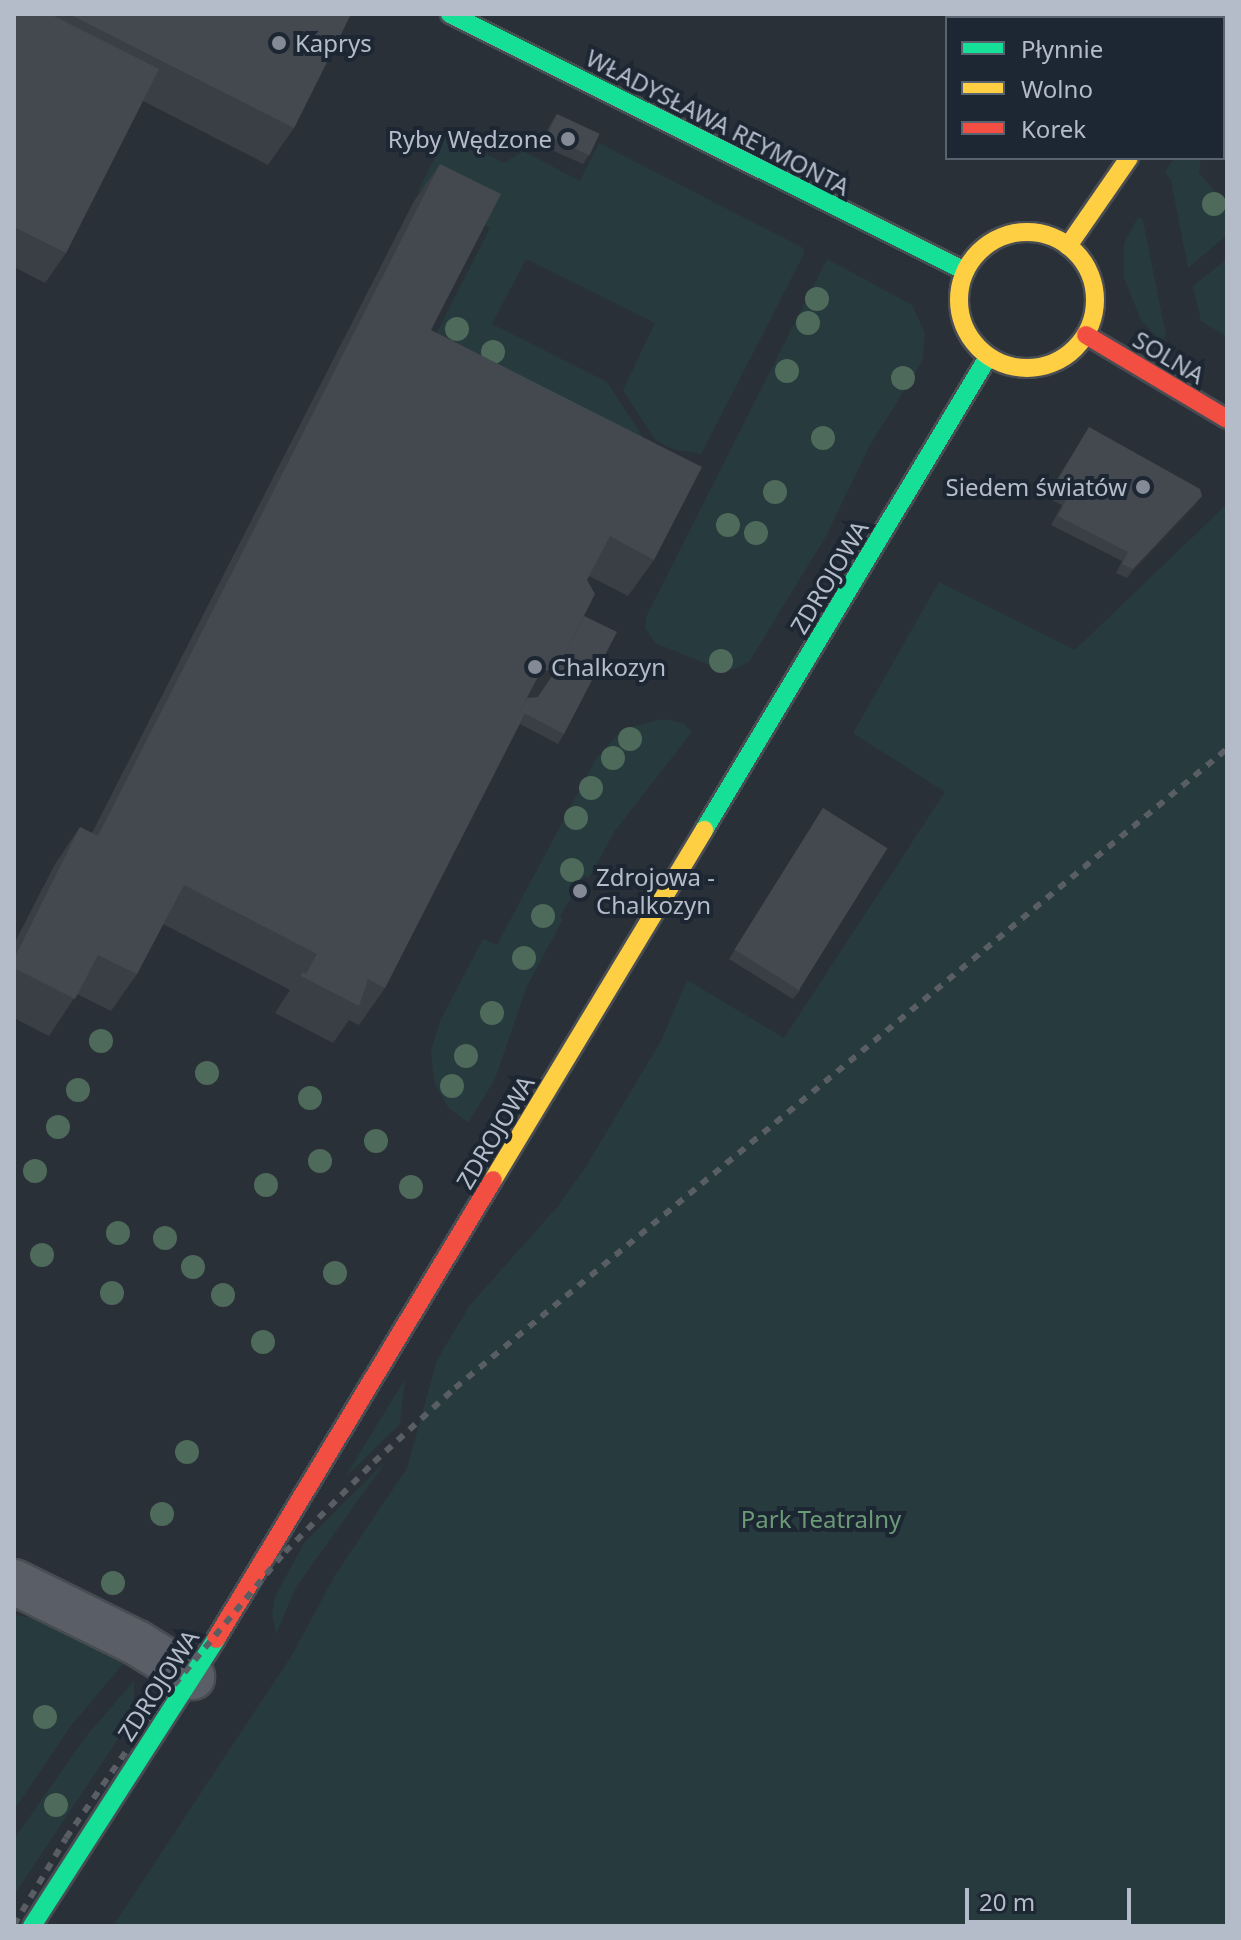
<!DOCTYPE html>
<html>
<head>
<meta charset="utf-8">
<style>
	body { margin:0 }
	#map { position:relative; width:1241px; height:1940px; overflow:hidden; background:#2a3038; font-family:"Noto Sans",sans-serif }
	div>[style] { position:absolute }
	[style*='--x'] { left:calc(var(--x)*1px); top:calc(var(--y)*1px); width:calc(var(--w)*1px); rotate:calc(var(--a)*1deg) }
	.green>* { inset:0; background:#273a3e }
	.roads { filter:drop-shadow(2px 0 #484c53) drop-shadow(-2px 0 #484c53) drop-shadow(0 2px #484c53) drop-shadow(0 -2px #484c53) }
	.street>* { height:44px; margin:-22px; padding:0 22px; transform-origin:22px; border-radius:22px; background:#5a5e66 }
	.fast>* { height:18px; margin:-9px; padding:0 9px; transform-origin:9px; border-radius:9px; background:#16e098 }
	.slow>* { height:18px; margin:-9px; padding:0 9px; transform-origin:9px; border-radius:9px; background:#ffcf43 }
	.slow>.ring { margin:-9px; padding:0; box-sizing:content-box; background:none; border:18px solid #ffcf43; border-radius:50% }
	.jam>* { height:18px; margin:-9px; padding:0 9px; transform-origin:9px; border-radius:9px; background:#f24e42 }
	.rail>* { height:6px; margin-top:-3px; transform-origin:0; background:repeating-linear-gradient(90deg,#595d64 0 8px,transparent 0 16px) }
	.trees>* { width:24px; height:24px; margin:-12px; border-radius:50%; background:#4e6a5a }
	.wall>* { inset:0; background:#3a3f45 }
	.shaded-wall>* { inset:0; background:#303338 }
	.building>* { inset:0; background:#444950; transform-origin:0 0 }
	.dots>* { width:22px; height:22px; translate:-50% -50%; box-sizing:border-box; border:4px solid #1d2633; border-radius:50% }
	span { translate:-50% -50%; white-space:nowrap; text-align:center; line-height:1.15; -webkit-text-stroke:8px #1d2633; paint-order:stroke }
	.poi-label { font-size:24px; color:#b4bcc9 }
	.left { translate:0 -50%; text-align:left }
	.right { translate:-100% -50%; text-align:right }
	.street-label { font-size:24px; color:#b4bcc9 }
	.park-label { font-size:24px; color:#6b9a76 }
	.frame { position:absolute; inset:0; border:16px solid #b4bcc9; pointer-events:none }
	.legend { position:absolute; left:945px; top:16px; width:280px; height:144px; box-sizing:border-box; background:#1d2633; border:2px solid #59626f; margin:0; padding:10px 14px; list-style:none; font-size:24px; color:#b4bcc9 }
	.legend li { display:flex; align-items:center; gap:16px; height:40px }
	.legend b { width:40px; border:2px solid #59626f }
	.scale { position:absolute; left:965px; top:1888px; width:166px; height:36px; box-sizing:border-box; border:4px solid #b4bcc9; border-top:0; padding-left:10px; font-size:24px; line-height:28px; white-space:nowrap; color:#b4bcc9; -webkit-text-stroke:6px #1d2633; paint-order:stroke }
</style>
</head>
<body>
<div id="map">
	<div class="green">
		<i style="clip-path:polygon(447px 134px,504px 163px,523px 151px,580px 181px,599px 143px,803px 248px,804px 254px,701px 454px,672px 449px,655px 440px,623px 390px,655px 323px,526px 259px,492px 324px,607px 382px,659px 462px,427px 352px,490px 228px,418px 191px)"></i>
		<i style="clip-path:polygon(1174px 158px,1201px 158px,1199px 173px,1227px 205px,1227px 235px,1188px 268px,1171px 180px,1165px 172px)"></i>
		<i style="clip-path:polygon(1138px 217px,1143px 220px,1166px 335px,1161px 342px,1141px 320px,1124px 278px,1124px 244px)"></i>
		<i style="clip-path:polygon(827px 259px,912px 305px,925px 333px,922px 362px,870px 445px,826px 536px,749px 662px,734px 669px,717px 668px,655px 643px,645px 627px,646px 617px)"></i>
		<i style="clip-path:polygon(1227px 259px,1227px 337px,1201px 321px,1193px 286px)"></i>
		<i style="clip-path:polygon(1227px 504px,1227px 1926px,113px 1926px,292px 1655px,334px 1577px,407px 1468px,437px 1360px,470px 1305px,559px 1205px,585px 1168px,661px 1041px,687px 980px,784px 1038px,945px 792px,853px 733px,939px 582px,1075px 650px)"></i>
		<i style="clip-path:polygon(664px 719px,683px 723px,692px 732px,614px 832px,589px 878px,584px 876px,560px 916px,563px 919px,527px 986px,495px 1079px,468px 1123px,448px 1107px,434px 1082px,431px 1050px,441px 1019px,483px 939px,497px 945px,596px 759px,622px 729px)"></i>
		<i style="clip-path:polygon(405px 1379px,400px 1424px,344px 1479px)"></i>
		<i style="clip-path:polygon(386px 1461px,296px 1587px,276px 1634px,272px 1614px,275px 1597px,304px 1543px)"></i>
		<i style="clip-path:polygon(18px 1615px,36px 1619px,123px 1664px,70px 1727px,14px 1810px,14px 1618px)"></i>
		<i style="clip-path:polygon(134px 1681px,134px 1715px,14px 1895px,14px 1839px,87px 1735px)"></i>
	</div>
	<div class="roads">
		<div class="street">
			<i style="--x:14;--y:1582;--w:137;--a:26.4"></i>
			<i style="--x:137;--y:1643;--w:65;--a:31.7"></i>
		</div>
		<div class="fast">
			<i style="--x:450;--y:14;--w:576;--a:26.52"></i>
			<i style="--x:704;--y:830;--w:552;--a:-59.02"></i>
			<i style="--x:32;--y:1926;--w:341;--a:-57.3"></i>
		</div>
		<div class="slow">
			<i class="ring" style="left:959px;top:232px;width:118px;height:118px"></i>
			<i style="--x:1068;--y:246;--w:107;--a:-55.3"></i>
			<i style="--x:493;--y:1180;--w:409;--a:-58.9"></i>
		</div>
		<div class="jam">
			<i style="--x:1223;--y:21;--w:7;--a:-56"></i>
			<i style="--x:1086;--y:335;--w:164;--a:30.8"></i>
			<i style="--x:216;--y:1639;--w:536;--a:-58.89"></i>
		</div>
	</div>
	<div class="rail">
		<i style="--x:14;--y:1925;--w:101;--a:-59.1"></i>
		<i style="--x:66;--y:1838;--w:172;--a:-55.2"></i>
		<i style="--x:164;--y:1697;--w:189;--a:-50.2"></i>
		<i style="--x:285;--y:1552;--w:127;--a:-45.3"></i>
		<i style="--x:374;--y:1462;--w:110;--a:-42.4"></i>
		<i style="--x:455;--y:1388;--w:1002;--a:-39.62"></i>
	</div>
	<div class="trees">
		<i style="left:1214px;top:204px"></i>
		<i style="left:817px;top:299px"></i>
		<i style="left:808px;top:323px"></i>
		<i style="left:457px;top:329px"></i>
		<i style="left:493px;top:352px"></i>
		<i style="left:787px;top:371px"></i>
		<i style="left:903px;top:378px"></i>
		<i style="left:823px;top:438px"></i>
		<i style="left:775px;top:492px"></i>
		<i style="left:728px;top:525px"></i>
		<i style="left:756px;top:533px"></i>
		<i style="left:721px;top:661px"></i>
		<i style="left:630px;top:739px"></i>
		<i style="left:613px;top:758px"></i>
		<i style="left:591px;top:788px"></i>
		<i style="left:576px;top:818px"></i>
		<i style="left:572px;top:870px"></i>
		<i style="left:543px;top:916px"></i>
		<i style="left:524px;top:958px"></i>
		<i style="left:492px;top:1013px"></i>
		<i style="left:101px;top:1041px"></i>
		<i style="left:466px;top:1056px"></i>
		<i style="left:207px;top:1073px"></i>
		<i style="left:452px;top:1086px"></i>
		<i style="left:78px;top:1090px"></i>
		<i style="left:310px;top:1098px"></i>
		<i style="left:58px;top:1127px"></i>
		<i style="left:376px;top:1141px"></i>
		<i style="left:320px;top:1161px"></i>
		<i style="left:35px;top:1171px"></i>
		<i style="left:266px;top:1185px"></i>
		<i style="left:411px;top:1187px"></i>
		<i style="left:118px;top:1233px"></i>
		<i style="left:165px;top:1238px"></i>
		<i style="left:42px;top:1255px"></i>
		<i style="left:193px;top:1267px"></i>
		<i style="left:335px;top:1273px"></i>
		<i style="left:112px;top:1293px"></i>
		<i style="left:223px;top:1295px"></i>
		<i style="left:263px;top:1342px"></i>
		<i style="left:187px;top:1452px"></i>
		<i style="left:162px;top:1514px"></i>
		<i style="left:113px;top:1583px"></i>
		<i style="left:45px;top:1717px"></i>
		<i style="left:56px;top:1805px"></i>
	</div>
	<div class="wall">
		<i style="clip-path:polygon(14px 14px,351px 14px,294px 128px,268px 165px,143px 101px,66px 253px,45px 283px,14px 267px)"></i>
		<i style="clip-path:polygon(557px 114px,589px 155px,583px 164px,540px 145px,551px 123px)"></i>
		<i style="clip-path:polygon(440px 164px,431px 330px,654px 560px,628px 596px,589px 576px,587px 580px,584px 616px,564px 734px,558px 744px,520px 724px,385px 988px,359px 1025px,349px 1020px,333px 1043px,275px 1013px,290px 990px,163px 924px,137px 974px,111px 1011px,77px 994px,49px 1036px,14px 1018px,14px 944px,55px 864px,80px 827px,92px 833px,414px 201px)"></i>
		<i style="clip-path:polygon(1089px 427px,1202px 496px,1196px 505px,1127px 578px,1116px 573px,1122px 561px,1051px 525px,1062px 505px,1046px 497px)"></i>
		<i style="clip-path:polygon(823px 808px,800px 990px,793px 999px,729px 959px)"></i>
	</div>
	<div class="shaded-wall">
		<i style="clip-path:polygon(1202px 496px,1196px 505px,1127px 578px,1133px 569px)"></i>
		<i style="clip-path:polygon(557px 669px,531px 706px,522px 699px,541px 671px)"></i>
	</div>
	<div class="building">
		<i style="clip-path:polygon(14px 14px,50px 14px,159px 69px,66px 253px,14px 227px)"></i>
		<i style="clip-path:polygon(69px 14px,351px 14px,294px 128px)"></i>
		<i style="left:557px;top:114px;width:47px;height:24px;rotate:25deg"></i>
		<i style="clip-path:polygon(440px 164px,501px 194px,431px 330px,702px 467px,654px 560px,610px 536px,587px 580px,595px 594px,557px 669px,541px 671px,520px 711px,525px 713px,385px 988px,368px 979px,359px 1006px,301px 976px,302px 972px,306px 974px,317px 954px,184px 885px,137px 974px,98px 955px,75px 999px,14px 968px,14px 959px,80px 827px,98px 836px)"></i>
		<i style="clip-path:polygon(1089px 427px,1200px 489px,1202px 496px,1133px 569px,1122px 564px,1128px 552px,1058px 516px,1068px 496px,1053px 488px)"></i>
		<i style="clip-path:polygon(584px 616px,617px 632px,564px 734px,520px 711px,527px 698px,538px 697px,557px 669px)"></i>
		<i style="left:823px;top:808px;width:76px;height:167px;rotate:32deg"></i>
	</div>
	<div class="dots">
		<i style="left:279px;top:43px;background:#848b96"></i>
		<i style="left:568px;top:139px;background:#848b96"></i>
		<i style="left:1143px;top:487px;background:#848b96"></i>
		<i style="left:535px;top:667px;background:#848b96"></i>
		<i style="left:580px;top:891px;background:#848b96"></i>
	</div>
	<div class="poi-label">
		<span class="left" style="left:295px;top:43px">Kaprys</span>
		<span class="right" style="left:552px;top:139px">Ryby Wędzone</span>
		<span class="right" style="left:1127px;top:487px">Siedem światów</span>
		<span class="left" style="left:551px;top:667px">Chalkozyn</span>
		<span class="left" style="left:596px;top:891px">Zdrojowa -<br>Chalkozyn</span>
	</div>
	<div class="street-label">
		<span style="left:718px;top:122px;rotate:27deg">WŁADYSŁAWA REYMONTA</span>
		<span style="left:1169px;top:357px;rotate:31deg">SOLNA</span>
		<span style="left:829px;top:577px;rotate:-59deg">ZDROJOWA</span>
		<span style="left:495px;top:1132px;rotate:-59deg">ZDROJOWA</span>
		<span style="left:158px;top:1685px;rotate:-57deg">ZDROJOWA</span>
	</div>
	<div class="park-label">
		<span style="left:821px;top:1519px">Park Teatralny</span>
	</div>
	<div class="frame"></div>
	<ul class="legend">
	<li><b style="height:10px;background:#16e098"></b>Płynnie</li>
	<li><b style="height:10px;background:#ffcf43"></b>Wolno</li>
	<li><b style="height:10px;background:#f24e42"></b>Korek</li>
	</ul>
	<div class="scale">20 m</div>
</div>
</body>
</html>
